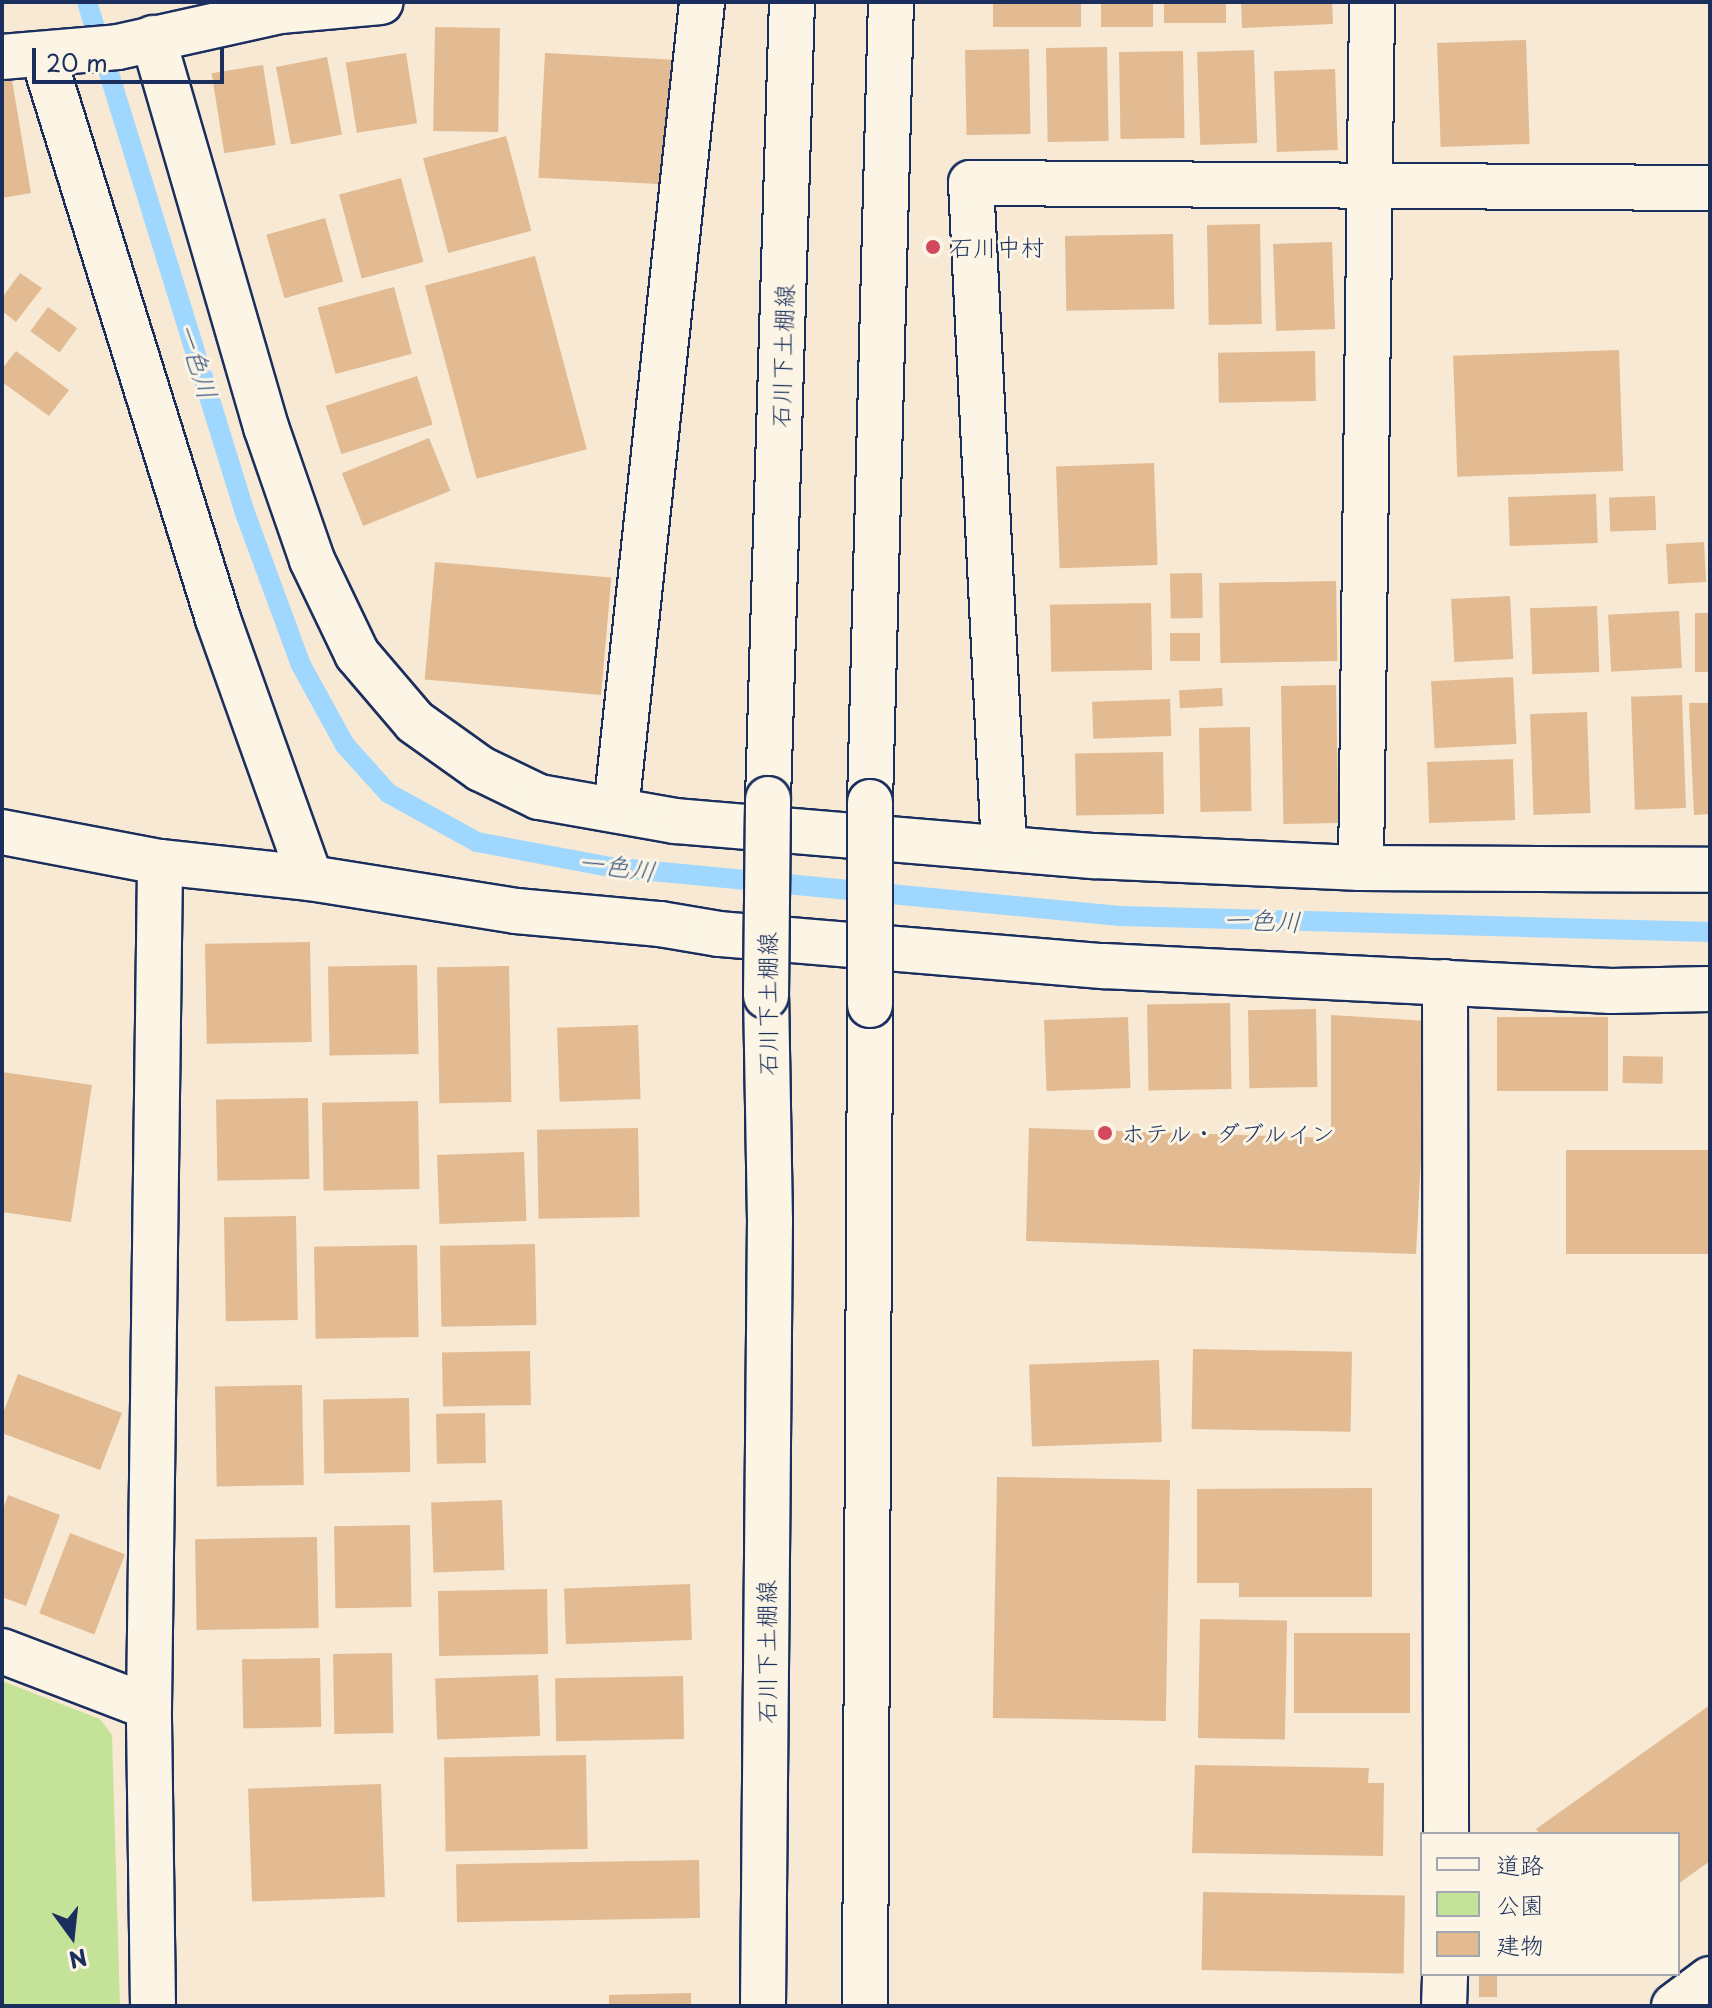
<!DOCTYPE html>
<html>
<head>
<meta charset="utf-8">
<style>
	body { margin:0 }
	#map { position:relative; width:1712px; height:2008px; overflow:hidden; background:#f7e9d4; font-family:"Playpen Sans","Klee One",sans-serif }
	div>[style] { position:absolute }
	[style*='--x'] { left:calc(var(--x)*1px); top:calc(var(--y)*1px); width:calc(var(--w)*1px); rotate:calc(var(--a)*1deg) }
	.green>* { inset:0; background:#c5e299 }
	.stream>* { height:20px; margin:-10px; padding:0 10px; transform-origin:10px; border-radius:10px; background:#9fd7ff }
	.building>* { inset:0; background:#e2bb92; transform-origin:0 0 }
	.roads { filter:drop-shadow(2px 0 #1b2f5e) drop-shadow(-2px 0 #1b2f5e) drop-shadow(0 2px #1b2f5e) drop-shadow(0 -2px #1b2f5e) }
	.street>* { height:44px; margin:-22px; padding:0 22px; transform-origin:22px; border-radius:22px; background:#fcf5e5 }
	.secondary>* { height:44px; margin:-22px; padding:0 22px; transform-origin:22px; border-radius:22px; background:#fcf5e5 }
	.bridges { filter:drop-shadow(2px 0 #1b2f5e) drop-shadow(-2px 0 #1b2f5e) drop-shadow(0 2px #1b2f5e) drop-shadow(0 -2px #1b2f5e) }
	.secondary-bridge>* { height:44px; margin:-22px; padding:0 22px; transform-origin:22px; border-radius:22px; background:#fcf5e5 }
	.dots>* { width:22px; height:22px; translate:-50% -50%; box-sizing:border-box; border:4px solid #fcf5e5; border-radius:50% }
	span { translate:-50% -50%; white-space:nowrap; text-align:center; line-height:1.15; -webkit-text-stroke:6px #fcf5e5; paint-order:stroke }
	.poi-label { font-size:24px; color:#1b2f5e }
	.left { translate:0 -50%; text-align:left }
	.street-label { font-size:24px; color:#1b2f5e }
	.water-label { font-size:26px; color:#3c5986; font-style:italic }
	.frame { position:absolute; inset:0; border:4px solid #1b2f5e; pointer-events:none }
	.legend { position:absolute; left:1420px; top:1832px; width:260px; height:144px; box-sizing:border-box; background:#fcf5e5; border:2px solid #a2a6af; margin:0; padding:10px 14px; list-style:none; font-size:24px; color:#1b2f5e }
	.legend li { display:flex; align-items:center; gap:16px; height:40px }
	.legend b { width:40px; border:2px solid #a2a6af }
	.north { position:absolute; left:32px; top:1896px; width:80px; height:80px; -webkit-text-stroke:6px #fcf5e5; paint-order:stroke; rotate:165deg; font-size:22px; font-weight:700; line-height:32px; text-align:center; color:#1b2f5e }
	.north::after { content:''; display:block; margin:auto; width:28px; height:36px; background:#1b2f5e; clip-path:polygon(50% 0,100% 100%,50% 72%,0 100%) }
	.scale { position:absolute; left:32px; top:48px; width:192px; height:36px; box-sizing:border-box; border:4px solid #1b2f5e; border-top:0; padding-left:10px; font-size:24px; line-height:28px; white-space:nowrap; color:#1b2f5e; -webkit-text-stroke:6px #fcf5e5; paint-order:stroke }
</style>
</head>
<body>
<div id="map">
	<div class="green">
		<i style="clip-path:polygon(2px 1681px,100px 1719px,112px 1735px,120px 2006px,2px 2006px)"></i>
	</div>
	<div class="stream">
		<i style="--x:87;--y:2;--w:535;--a:72.82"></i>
		<i style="--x:245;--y:513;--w:162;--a:69.8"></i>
		<i style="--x:301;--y:665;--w:91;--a:61.2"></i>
		<i style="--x:345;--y:745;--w:64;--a:48.1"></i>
		<i style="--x:388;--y:793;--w:102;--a:28.8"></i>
		<i style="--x:477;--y:842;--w:135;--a:10.6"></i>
		<i style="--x:610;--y:867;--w:512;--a:5.49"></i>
		<i style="--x:1120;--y:916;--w:590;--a:1.55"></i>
	</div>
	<div class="building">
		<i style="left:993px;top:2px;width:88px;height:25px"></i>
		<i style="left:1101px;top:2px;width:52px;height:25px"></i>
		<i style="left:1164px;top:2px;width:62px;height:21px"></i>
		<i style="clip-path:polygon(1241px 2px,1332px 2px,1333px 24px,1242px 28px)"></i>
		<i style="left:435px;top:27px;width:65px;height:104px;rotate:1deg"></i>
		<i style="left:1526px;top:40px;width:104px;height:89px;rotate:88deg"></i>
		<i style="left:1107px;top:47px;width:94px;height:61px;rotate:89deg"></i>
		<i style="left:1029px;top:49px;width:85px;height:64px;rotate:89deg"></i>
		<i style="left:1254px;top:50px;width:93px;height:57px;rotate:88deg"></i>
		<i style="left:1183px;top:51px;width:87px;height:64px;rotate:89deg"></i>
		<i style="left:406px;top:53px;width:71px;height:61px;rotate:81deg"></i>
		<i style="left:545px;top:53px;width:129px;height:125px;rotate:3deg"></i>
		<i style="left:327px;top:57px;width:79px;height:52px;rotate:79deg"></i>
		<i style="left:263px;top:65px;width:81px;height:52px;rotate:81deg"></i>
		<i style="left:1335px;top:69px;width:81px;height:61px;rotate:88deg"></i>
		<i style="clip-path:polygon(12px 80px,31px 193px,2px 198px,2px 81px)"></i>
		<i style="left:506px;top:136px;width:98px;height:86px;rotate:75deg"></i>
		<i style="left:401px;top:178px;width:87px;height:64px;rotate:75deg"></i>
		<i style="left:325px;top:218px;width:66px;height:61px;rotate:74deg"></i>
		<i style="left:1260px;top:224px;width:100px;height:53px;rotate:89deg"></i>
		<i style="left:1173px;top:234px;width:75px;height:108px;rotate:89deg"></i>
		<i style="left:1332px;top:242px;width:87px;height:59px;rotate:88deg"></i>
		<i style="left:535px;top:256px;width:200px;height:114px;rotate:75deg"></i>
		<i style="clip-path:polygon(20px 273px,42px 288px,16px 322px,2px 311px,2px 298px)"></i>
		<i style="left:394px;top:287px;width:69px;height:79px;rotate:75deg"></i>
		<i style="left:48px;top:307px;width:36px;height:30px;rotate:36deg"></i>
		<i style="left:1619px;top:350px;width:121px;height:166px;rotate:88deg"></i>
		<i style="clip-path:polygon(16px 351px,69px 390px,49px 416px,2px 382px,2px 369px)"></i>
		<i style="left:1315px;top:351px;width:50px;height:97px;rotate:89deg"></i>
		<i style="left:417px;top:376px;width:51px;height:96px;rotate:72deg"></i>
		<i style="left:429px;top:438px;width:57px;height:94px;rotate:68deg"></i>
		<i style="left:1154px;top:463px;width:102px;height:98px;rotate:88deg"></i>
		<i style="left:1596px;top:494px;width:49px;height:88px;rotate:88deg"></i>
		<i style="left:1655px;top:496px;width:34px;height:46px;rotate:88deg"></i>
		<i style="left:1704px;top:542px;width:40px;height:38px;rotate:87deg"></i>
		<i style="left:435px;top:562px;width:177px;height:118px;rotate:5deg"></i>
		<i style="left:1202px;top:573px;width:45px;height:32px;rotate:89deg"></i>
		<i style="left:1336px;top:581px;width:80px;height:117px;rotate:89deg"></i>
		<i style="left:1510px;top:596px;width:63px;height:59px;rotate:87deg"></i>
		<i style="left:1151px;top:603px;width:67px;height:101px;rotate:89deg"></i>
		<i style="left:1597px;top:606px;width:66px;height:67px;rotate:88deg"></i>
		<i style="left:1679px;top:611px;width:57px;height:71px;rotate:87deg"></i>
		<i style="left:1695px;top:613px;width:15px;height:59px"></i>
		<i style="left:1170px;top:633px;width:30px;height:28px"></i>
		<i style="left:1513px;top:677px;width:67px;height:82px;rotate:87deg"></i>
		<i style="left:1336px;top:685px;width:138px;height:55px;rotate:89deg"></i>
		<i style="left:1222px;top:688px;width:18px;height:43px;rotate:87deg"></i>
		<i style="left:1682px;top:695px;width:113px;height:51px;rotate:88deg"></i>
		<i style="left:1170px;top:699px;width:37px;height:78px;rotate:88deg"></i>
		<i style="clip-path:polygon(1689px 703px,1710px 703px,1710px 814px,1694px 815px)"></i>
		<i style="left:1587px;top:712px;width:101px;height:57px;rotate:88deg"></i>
		<i style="left:1250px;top:727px;width:84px;height:51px;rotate:89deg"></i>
		<i style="left:1163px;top:752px;width:62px;height:88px;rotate:89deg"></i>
		<i style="left:1513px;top:759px;width:61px;height:86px;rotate:88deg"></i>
		<i style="left:310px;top:942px;width:100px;height:105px;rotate:89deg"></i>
		<i style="left:417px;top:965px;width:89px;height:89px;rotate:89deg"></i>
		<i style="left:509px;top:966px;width:136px;height:72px;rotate:89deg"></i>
		<i style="left:1230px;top:1003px;width:86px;height:83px;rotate:89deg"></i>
		<i style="left:1316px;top:1009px;width:78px;height:68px;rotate:89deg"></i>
		<i style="clip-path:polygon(1331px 1015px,1428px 1021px,1416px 1254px,1026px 1241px,1029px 1128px,1331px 1138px)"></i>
		<i style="left:1128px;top:1017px;width:71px;height:84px;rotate:88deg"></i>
		<i style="left:1497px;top:1017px;width:111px;height:74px"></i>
		<i style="left:638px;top:1025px;width:74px;height:81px;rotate:88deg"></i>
		<i style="left:1623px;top:1056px;width:40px;height:27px;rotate:1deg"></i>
		<i style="clip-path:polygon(2px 1072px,92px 1085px,71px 1222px,2px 1212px)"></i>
		<i style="left:308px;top:1098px;width:81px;height:92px;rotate:89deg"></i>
		<i style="left:418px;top:1101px;width:88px;height:96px;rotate:89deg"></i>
		<i style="left:638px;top:1128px;width:89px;height:101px;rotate:89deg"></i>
		<i style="left:1566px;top:1150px;width:144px;height:104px"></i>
		<i style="left:524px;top:1152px;width:69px;height:87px;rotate:88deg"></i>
		<i style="left:296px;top:1216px;width:104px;height:72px;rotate:89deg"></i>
		<i style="left:535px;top:1244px;width:81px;height:95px;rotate:89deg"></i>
		<i style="left:417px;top:1245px;width:92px;height:103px;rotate:89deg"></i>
		<i style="left:1193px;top:1349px;width:159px;height:80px;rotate:1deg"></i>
		<i style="left:530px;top:1351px;width:54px;height:88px;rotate:89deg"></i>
		<i style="left:1159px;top:1360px;width:82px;height:130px;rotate:88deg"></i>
		<i style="clip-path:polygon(18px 1374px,122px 1413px,100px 1470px,2px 1433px,2px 1416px)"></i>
		<i style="left:302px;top:1385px;width:100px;height:87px;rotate:89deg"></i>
		<i style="left:409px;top:1398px;width:74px;height:86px;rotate:89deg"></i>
		<i style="left:485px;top:1413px;width:50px;height:49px;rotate:89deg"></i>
		<i style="left:997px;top:1477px;width:173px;height:241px;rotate:1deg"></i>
		<i style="clip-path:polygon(1372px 1488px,1372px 1597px,1239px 1597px,1239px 1583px,1197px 1583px,1197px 1489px)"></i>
		<i style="clip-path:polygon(8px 1495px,60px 1515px,26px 1606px,2px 1597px,2px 1512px)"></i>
		<i style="left:502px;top:1500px;width:70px;height:71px;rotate:88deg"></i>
		<i style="left:410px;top:1525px;width:82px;height:76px;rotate:89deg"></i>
		<i style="left:70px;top:1533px;width:59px;height:86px;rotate:21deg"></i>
		<i style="left:317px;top:1537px;width:91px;height:122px;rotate:89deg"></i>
		<i style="left:690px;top:1584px;width:56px;height:126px;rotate:88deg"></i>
		<i style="left:547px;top:1589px;width:65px;height:109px;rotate:89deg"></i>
		<i style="left:1200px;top:1619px;width:87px;height:119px;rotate:1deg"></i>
		<i style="left:1294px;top:1633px;width:116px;height:80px"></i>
		<i style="left:392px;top:1653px;width:80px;height:59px;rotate:89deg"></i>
		<i style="left:320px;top:1658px;width:69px;height:78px;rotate:89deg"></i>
		<i style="left:538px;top:1675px;width:61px;height:103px;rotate:88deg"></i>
		<i style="left:683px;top:1676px;width:63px;height:128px;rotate:89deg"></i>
		<i style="clip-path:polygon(1710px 1705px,1710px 1861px,1678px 1884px,1678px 1834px,1540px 1834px,1536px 1829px)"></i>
		<i style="left:586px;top:1755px;width:94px;height:142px;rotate:89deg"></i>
		<i style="clip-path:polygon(1195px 1765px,1369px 1768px,1368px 1783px,1384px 1783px,1383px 1856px,1192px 1853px)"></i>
		<i style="left:381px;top:1784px;width:113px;height:133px;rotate:88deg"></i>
		<i style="left:699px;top:1860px;width:58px;height:243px;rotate:89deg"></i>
		<i style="left:1203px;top:1892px;width:202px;height:78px;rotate:1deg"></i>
		<i style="left:1479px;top:1974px;width:18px;height:23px"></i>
		<i style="clip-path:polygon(691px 1993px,691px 2006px,609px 2006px,609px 1995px)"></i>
	</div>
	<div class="roads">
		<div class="street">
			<i style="--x:153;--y:38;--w:405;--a:73.8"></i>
			<i style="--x:266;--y:427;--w:141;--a:70.9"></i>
			<i style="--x:312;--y:560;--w:104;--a:64.4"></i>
			<i style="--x:357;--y:654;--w:89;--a:49.5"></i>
			<i style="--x:415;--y:722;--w:81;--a:35.5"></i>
			<i style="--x:481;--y:769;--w:64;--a:25.8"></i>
			<i style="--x:539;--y:797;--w:138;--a:10"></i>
			<i style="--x:675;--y:821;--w:420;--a:4.8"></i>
			<i style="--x:1094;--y:856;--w:267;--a:2.6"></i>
			<i style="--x:1361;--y:868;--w:349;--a:0.3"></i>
			<i style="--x:43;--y:56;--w:590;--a:72.73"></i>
			<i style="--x:218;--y:619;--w:275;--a:70.4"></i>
			<i style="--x:310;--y:878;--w:209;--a:9.1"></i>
			<i style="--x:516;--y:911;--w:145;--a:5.2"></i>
			<i style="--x:660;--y:924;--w:60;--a:9.6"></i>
			<i style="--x:719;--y:934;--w:386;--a:4.8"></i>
			<i style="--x:1104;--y:966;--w:508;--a:2.82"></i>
			<i style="--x:1611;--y:991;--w:99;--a:-1.2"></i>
			<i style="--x:2;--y:57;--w:116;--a:-4.9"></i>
			<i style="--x:118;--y:47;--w:166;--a:-12.5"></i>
			<i style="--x:280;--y:11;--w:101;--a:-5.1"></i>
			<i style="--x:616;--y:810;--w:813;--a:-83.92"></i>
			<i style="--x:2;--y:832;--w:161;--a:10.8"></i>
			<i style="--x:160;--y:862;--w:151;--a:6.1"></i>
			<i style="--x:1004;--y:848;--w:666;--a:-92.84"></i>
			<i style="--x:971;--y:183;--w:739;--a:0.39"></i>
			<i style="--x:1361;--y:868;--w:866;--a:-89.27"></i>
			<i style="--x:1445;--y:982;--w:852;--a:89.93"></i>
			<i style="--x:2;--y:1651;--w:157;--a:20.9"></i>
			<i style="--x:153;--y:2006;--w:299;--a:-90.8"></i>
			<i style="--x:149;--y:1707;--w:845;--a:-89.25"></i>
			<i style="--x:1444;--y:2006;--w:32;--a:-88"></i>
		</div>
		<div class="secondary">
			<i style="--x:768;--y:799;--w:797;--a:-88.28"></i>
			<i style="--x:870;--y:802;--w:800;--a:-88.5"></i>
			<i style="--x:763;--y:2006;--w:785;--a:-89.49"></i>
			<i style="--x:770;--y:1221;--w:225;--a:-91"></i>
			<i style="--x:865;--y:2006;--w:1001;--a:-89.71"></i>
			<i style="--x:1674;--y:2006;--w:45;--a:-36.9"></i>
		</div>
	</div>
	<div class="bridges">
		<div class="secondary-bridge">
			<i style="--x:766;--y:996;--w:197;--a:-89.4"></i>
			<i style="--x:870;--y:1005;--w:203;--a:-90"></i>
		</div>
	</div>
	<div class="dots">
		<i style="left:933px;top:247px;background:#d1495b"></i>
		<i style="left:1105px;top:1133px;background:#d1495b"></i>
	</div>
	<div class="poi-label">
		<span class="left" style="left:949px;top:247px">石川中村</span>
		<span class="left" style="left:1121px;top:1133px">ホテル・ダブルイン</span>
	</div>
	<div class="street-label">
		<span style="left:782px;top:356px;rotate:-88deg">石川下土棚線</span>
		<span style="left:767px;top:1004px;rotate:-90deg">石川下土棚線</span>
		<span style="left:766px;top:1652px;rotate:-90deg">石川下土棚線</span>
	</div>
	<div class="water-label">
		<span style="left:198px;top:361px;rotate:73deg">一色川</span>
		<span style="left:617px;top:866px;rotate:8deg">一色川</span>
		<span style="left:1262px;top:920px;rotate:2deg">一色川</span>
	</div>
	<div class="frame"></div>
	<ul class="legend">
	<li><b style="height:10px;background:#fcf5e5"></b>道路</li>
	<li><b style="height:22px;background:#c5e299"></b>公園</li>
	<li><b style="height:22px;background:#e2bb92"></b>建物</li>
	</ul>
	<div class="north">N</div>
	<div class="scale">20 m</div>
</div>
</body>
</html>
